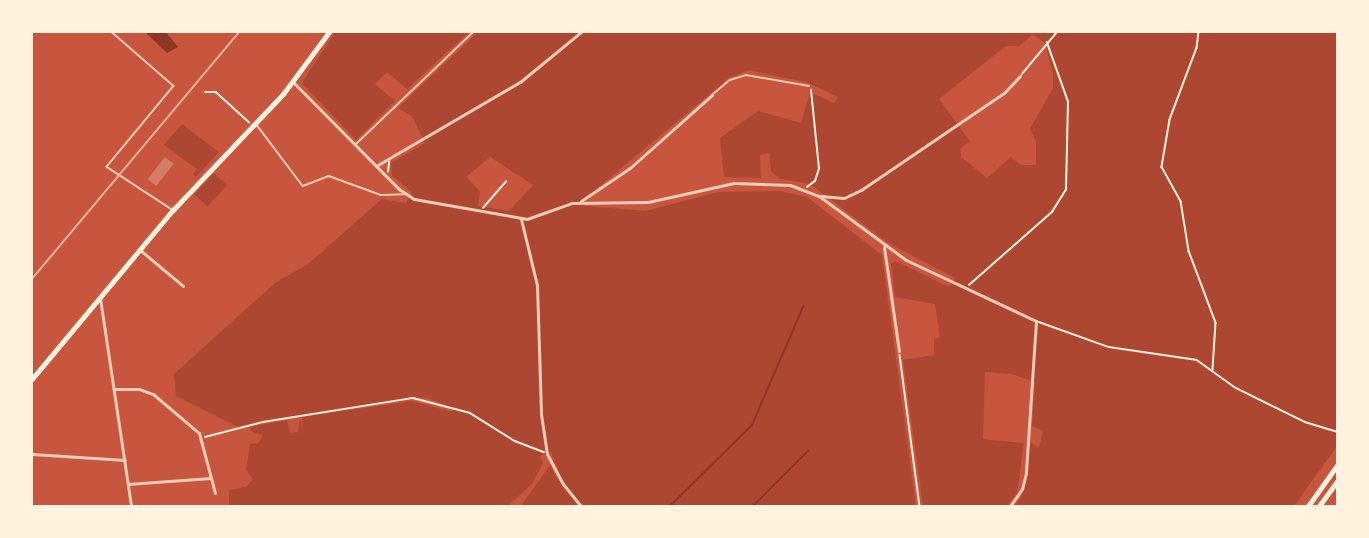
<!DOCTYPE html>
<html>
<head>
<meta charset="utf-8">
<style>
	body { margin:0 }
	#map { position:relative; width:1369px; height:538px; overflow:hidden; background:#c8553d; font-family:"DejaVu Sans",sans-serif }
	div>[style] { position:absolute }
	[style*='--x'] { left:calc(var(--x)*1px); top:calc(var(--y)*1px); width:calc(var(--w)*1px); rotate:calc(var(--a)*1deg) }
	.green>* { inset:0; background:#ae4732; transform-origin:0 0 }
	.water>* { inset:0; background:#8f3625 }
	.stream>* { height:1.5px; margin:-0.75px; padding:0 0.75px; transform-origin:0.75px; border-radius:0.75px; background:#8f3625 }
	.building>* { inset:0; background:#d67c66; transform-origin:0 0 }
	.path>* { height:1.5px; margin:-0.75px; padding:0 0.75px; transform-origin:0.75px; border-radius:0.75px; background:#fff3e0 }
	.service>* { height:1.5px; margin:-0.75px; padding:0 0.75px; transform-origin:0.75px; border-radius:0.75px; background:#f1ccb7 }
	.minor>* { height:3px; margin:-1.5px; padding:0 1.5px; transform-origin:1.5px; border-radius:1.5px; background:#f1ccb7 }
	.primary>* { height:4.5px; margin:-2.25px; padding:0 2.25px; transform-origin:2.25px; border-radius:2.25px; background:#fff3e0 }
	.motorway>* { height:5px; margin:-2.5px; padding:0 2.5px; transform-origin:2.5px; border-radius:2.5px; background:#fff3e0 }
	.rail>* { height:1.5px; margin:-0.75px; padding:0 0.75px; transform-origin:0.75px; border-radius:0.75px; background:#e9b49f }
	span { translate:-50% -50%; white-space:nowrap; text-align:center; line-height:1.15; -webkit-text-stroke:4.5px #fff3e0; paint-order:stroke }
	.frame { position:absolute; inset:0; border:33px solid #fff3e0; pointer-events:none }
</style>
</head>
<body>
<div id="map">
	<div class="green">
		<i style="clip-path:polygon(335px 32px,469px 32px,407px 89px,387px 72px,375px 84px,395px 101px,356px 140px,302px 83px)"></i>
		<i style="clip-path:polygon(evenodd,478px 32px,1337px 32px,1337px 446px,1294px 506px,1015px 506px,1022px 495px,1030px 443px,1039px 447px,1043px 431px,1032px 426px,1035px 382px,1012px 374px,985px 372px,983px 439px,1024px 443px,1017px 493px,1007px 506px,923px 506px,903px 360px,934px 355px,934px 339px,940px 337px,935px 304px,895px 297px,891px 263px,896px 261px,949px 287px,955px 278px,888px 243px,810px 184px,780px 179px,771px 171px,769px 153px,760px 155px,761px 178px,724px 177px,720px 138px,758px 111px,801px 123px,810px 92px,834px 103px,838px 97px,806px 82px,748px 70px,729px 78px,588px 196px,585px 206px,645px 211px,718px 192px,780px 191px,807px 197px,882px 255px,916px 506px,586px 506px,582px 503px,580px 506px,521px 506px,550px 465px,558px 480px,559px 472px,551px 452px,540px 456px,543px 463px,532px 484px,508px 506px,229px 506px,229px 490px,246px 487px,253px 479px,246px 470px,250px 444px,259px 443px,263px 435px,252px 432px,250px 427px,287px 420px,290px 433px,298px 432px,300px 418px,303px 435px,302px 417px,412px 401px,453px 412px,448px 406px,427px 398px,411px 397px,238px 427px,176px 396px,174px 374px,275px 283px,308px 264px,382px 199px,406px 203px,412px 192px,392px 176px,391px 163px,425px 143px,412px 116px,398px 108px,478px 32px,1033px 34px,1045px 43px,1053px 74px,1053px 88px,1030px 129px,1036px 141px,1036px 165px,1021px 165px,1011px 157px,987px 178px,961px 157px,960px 149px,970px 141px,939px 99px,1006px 46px,1019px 46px,1033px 34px,478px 32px,490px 157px,533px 185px,509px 211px,478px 206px,480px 191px,466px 177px,490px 157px)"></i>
		<i style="clip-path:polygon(182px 124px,219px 152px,196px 177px,193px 174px,197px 169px,164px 145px)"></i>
		<i style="left:214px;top:173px;width:18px;height:29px;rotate:43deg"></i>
	</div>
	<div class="water">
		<i style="clip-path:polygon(145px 32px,166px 32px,178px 47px,167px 53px)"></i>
	</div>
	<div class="stream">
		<i style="--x:670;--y:506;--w:115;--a:-44.6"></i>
		<i style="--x:752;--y:425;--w:129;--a:-66.6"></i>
		<i style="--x:753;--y:506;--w:78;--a:-45"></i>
	</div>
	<div class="building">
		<i style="left:165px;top:157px;width:11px;height:28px;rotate:38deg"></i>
	</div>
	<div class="path">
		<i style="--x:1199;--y:32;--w:16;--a:97"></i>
		<i style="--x:1197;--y:48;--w:77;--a:110.6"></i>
		<i style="--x:1170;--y:120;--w:48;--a:99.7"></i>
		<i style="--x:1162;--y:167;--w:39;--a:61"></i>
		<i style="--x:1181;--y:201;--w:51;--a:80.9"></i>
		<i style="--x:1189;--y:251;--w:77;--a:69.4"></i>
		<i style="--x:1216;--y:323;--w:47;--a:93.7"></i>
		<i style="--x:1022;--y:74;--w:55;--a:-50.2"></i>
		<i style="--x:205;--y:92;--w:11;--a:0"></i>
		<i style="--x:216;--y:92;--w:45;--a:42.3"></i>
		<i style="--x:388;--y:172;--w:10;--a:-84"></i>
		<i style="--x:807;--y:187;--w:10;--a:-37"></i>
		<i style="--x:815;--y:181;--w:13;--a:-72"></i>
		<i style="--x:819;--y:169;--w:79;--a:-95.8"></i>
		<i style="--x:483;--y:208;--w:35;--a:-49"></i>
		<i style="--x:969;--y:285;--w:111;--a:-41.3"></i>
		<i style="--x:1052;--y:212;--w:26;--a:-58"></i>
		<i style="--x:1066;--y:190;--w:88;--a:-88.7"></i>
		<i style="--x:1068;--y:102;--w:63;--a:-109.6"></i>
		<i style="--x:1039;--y:322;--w:74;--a:19.7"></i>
		<i style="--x:1109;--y:347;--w:89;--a:8.4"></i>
		<i style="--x:1197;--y:360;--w:48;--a:35.7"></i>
		<i style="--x:1236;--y:388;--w:77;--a:26.2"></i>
		<i style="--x:1305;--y:422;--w:34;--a:17"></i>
		<i style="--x:900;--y:355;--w:152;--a:82.5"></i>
		<i style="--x:205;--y:437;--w:60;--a:-14.5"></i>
		<i style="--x:263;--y:422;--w:152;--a:-9.1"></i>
		<i style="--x:413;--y:398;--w:59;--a:14.7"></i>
		<i style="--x:470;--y:413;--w:53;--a:31.9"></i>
		<i style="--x:515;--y:441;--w:31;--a:21"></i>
	</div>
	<div class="service">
		<i style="--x:112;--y:32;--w:82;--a:41.1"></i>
		<i style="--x:174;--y:86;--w:105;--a:129.6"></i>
		<i style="--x:107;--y:167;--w:79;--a:33.1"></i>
		<i style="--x:712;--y:95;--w:23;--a:-40"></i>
		<i style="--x:730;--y:80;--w:17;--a:-17"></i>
		<i style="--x:746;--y:75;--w:64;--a:9.9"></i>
		<i style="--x:257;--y:125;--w:76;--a:53"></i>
		<i style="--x:303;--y:186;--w:28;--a:-21"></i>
		<i style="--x:329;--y:176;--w:55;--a:20.1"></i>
		<i style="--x:381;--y:195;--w:23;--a:-2"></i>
		<i style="--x:356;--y:144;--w:162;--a:-43.7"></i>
	</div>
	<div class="minor">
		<i style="--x:293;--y:82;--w:151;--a:45.3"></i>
		<i style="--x:399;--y:189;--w:18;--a:34"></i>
		<i style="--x:414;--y:199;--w:115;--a:10"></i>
		<i style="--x:527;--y:219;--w:48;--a:-19.6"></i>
		<i style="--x:572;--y:203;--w:76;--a:-0.8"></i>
		<i style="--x:648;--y:202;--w:88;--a:-12.5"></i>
		<i style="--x:734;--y:183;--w:56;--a:2"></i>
		<i style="--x:790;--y:185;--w:31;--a:21"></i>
		<i style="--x:819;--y:196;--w:108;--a:36.3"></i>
		<i style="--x:906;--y:260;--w:144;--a:25.1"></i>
		<i style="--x:1036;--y:321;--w:152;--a:93.8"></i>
		<i style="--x:1026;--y:473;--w:16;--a:104"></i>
		<i style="--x:1022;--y:489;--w:21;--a:125"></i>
		<i style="--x:376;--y:166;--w:167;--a:-30.3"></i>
		<i style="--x:520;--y:82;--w:79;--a:-39.3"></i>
		<i style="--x:821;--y:196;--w:23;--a:5"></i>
		<i style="--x:844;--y:198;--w:19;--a:-25"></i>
		<i style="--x:861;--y:190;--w:174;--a:-34.2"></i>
		<i style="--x:1005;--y:92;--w:22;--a:-47"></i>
		<i style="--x:581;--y:201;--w:59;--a:-34"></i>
		<i style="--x:630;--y:168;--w:110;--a:-41.7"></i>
		<i style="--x:521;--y:219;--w:68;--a:76.4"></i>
		<i style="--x:537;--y:285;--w:129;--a:88.2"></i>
		<i style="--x:541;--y:414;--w:40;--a:81.5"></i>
		<i style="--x:547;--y:454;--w:34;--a:62"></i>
		<i style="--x:563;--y:484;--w:28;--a:51"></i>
		<i style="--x:884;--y:247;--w:105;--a:81.8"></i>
		<i style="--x:140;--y:250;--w:56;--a:39.9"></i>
		<i style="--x:100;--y:298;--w:210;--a:81.5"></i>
		<i style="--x:115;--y:389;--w:24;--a:0"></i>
		<i style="--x:139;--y:389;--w:15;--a:20"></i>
		<i style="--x:153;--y:394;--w:60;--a:40.3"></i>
		<i style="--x:199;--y:433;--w:62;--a:75.1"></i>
		<i style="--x:32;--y:454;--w:93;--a:3.7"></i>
		<i style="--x:128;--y:484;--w:83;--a:-4.1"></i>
	</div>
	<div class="primary">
		<i style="--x:32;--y:379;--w:220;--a:-50.2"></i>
		<i style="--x:173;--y:210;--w:160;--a:-46.5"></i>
		<i style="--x:283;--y:94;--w:77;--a:-53.4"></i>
	</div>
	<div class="motorway">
		<i style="--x:1308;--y:506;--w:52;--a:-54.5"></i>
		<i style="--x:1319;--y:506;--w:32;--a:-54"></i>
	</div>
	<div class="rail">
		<i style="--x:32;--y:279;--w:322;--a:-50"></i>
	</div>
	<div class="frame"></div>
</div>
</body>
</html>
